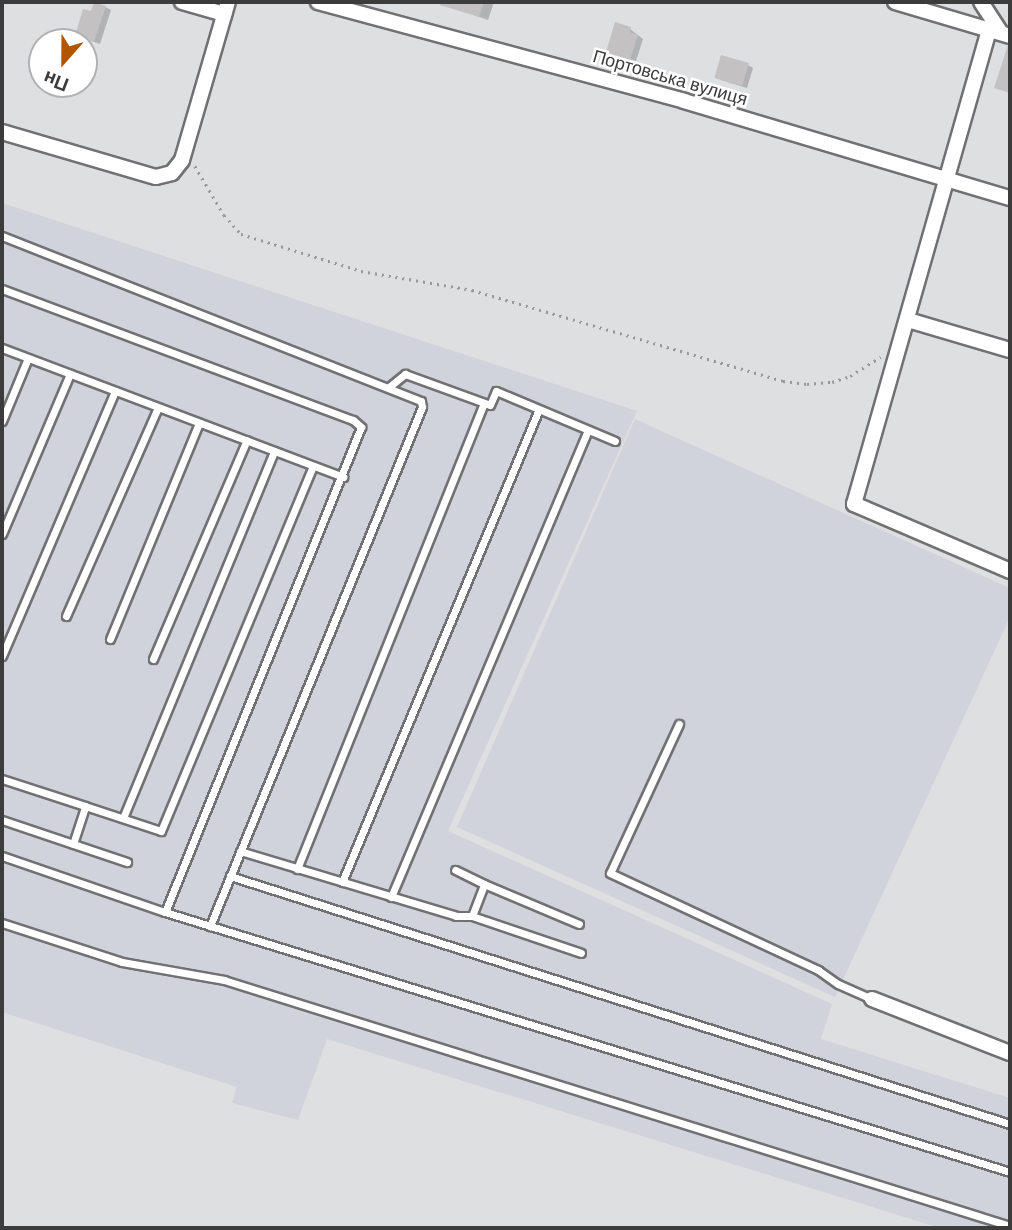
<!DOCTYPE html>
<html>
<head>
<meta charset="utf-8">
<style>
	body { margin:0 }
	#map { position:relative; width:1012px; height:1230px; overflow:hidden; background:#dedfe0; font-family:"DM Sans",sans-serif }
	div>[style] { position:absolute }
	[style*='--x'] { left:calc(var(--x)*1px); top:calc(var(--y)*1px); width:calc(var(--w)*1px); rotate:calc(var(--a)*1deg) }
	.built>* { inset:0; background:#d0d3dc }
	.shadow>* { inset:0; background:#0003 }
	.building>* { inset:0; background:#c3c1c1; transform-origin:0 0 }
	.path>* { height:2.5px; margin-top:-1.25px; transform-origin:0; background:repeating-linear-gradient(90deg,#989899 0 2px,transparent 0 7px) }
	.roads { filter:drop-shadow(2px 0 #717173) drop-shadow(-2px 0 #717173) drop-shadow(0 2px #717173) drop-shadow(0 -2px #717173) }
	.service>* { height:7px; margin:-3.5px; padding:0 3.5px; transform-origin:3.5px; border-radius:3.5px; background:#fff }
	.minor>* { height:14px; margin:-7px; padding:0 7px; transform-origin:7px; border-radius:7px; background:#fff }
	span { translate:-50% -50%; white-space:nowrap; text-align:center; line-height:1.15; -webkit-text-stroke:5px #fff; paint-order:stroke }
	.street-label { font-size:18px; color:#3c3c3d }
	.frame { position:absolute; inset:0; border:4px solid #3c3c3d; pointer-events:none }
	.north { position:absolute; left:28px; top:28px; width:70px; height:70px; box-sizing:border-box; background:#fff; border:2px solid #b1b1b1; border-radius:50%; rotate:201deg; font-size:19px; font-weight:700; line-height:28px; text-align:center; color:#3c3c3d }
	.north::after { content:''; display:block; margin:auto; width:24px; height:32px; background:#b25500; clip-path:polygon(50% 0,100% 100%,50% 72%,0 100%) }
</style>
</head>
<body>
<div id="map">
	<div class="built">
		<i style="clip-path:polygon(2px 203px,637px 411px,448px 831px,832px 1004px,821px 1039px,1010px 1098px,1010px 1228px,940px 1228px,327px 1039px,298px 1120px,232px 1103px,237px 1087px,2px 1012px)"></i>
		<i style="clip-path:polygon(635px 419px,1010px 588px,1010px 617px,835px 997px,457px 827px)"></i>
	</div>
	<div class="shadow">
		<i style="clip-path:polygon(437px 2px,494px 2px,488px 20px)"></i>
		<i style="clip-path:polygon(105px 7px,111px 10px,100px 44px,82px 38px,92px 13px)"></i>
		<i style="clip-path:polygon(630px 29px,643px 39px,636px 61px,613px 54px)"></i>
		<i style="clip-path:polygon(748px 65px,753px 68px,747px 88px,721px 80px)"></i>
	</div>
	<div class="building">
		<i style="clip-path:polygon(94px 2px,106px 6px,94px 42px,75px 36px,83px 9px,91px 11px)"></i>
		<i style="clip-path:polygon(441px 2px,484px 2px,479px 17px,440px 5px)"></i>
		<i style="clip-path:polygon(615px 22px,631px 27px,630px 32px,638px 35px,630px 60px,606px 52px)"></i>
		<i style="clip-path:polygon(1008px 45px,1010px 46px,1010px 93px,994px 88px)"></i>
		<i style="left:721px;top:55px;width:29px;height:24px;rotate:16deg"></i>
	</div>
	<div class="path">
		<i style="--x:195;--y:166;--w:57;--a:59.4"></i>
		<i style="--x:224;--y:215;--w:25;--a:48"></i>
		<i style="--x:241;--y:234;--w:126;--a:17.1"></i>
		<i style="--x:361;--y:271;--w:113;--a:9.7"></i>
		<i style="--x:472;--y:290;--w:324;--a:16.3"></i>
		<i style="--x:783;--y:381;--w:24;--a:7"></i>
		<i style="--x:807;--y:384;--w:25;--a:-5"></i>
		<i style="--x:832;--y:382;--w:19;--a:-18"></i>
		<i style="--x:850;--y:376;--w:36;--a:-32"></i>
	</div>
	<div class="roads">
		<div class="service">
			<i style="--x:2;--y:236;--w:450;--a:21.5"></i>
			<i style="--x:421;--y:401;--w:6;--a:81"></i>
			<i style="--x:422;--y:407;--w:561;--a:112.22"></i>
			<i style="--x:2;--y:289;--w:375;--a:20.5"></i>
			<i style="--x:353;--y:420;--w:11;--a:41"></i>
			<i style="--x:361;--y:427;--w:523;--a:112"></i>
			<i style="--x:2;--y:348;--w:365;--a:20.7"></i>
			<i style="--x:389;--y:387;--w:21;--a:-39"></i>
			<i style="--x:405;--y:374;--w:90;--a:20"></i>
			<i style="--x:490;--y:405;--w:15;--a:-67"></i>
			<i style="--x:496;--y:391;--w:129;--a:22.8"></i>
			<i style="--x:2;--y:421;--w:68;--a:-67.6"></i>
			<i style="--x:2;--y:534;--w:174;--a:-67"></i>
			<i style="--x:66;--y:616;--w:228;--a:-66.2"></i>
			<i style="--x:110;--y:639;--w:234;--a:-67.6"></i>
			<i style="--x:2;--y:656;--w:288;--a:-66.9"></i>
			<i style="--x:153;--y:659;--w:238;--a:-66.8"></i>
			<i style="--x:679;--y:724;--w:164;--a:114.8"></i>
			<i style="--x:610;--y:873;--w:230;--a:25"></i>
			<i style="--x:818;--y:970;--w:24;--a:35"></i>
			<i style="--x:838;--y:984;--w:37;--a:24"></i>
			<i style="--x:2;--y:779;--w:87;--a:18"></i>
			<i style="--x:123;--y:818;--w:397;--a:-67.6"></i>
			<i style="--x:2;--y:820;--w:132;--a:18.6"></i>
			<i style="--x:73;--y:844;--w:40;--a:-72"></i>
			<i style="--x:85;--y:806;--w:80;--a:18.2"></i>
			<i style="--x:161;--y:831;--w:395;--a:-67.4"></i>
			<i style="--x:240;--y:851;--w:226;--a:16.7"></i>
			<i style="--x:456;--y:916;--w:16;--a:0"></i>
			<i style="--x:472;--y:916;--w:34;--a:-69"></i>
			<i style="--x:484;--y:884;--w:32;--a:-154"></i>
			<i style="--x:2;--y:856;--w:172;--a:19"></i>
			<i style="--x:165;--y:912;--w:884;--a:17.1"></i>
			<i style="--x:297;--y:869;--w:502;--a:-68.14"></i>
			<i style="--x:230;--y:876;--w:818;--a:17.64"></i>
			<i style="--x:342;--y:882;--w:512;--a:-67.39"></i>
			<i style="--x:484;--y:884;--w:103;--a:22.8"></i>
			<i style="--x:391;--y:897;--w:507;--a:-67.13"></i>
			<i style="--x:472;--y:916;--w:115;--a:18.7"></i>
			<i style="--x:2;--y:923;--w:126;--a:18"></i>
			<i style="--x:122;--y:962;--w:104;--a:10"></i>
			<i style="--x:224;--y:980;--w:824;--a:17.38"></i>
		</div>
		<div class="minor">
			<i style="--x:182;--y:2;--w:44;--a:15.9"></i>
			<i style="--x:318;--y:2;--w:379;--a:15.1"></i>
			<i style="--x:684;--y:101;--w:340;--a:16.6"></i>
			<i style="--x:895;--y:2;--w:120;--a:16.5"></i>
			<i style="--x:981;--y:2;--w:37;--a:57"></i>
			<i style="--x:989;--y:30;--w:493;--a:105.9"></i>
			<i style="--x:854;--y:504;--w:170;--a:23.2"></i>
			<i style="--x:2;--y:132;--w:160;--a:16.3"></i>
			<i style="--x:156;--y:177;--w:16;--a:-14"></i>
			<i style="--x:172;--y:173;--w:16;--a:-52"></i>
			<i style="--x:182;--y:160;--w:165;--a:-73.8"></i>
			<i style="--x:908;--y:320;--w:106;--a:16.4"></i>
			<i style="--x:872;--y:999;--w:148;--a:21.4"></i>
		</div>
	</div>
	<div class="street-label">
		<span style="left:670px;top:78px;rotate:16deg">Портовська вулиця</span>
	</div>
	<div class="frame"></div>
	<div class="north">Пн</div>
</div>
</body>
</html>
